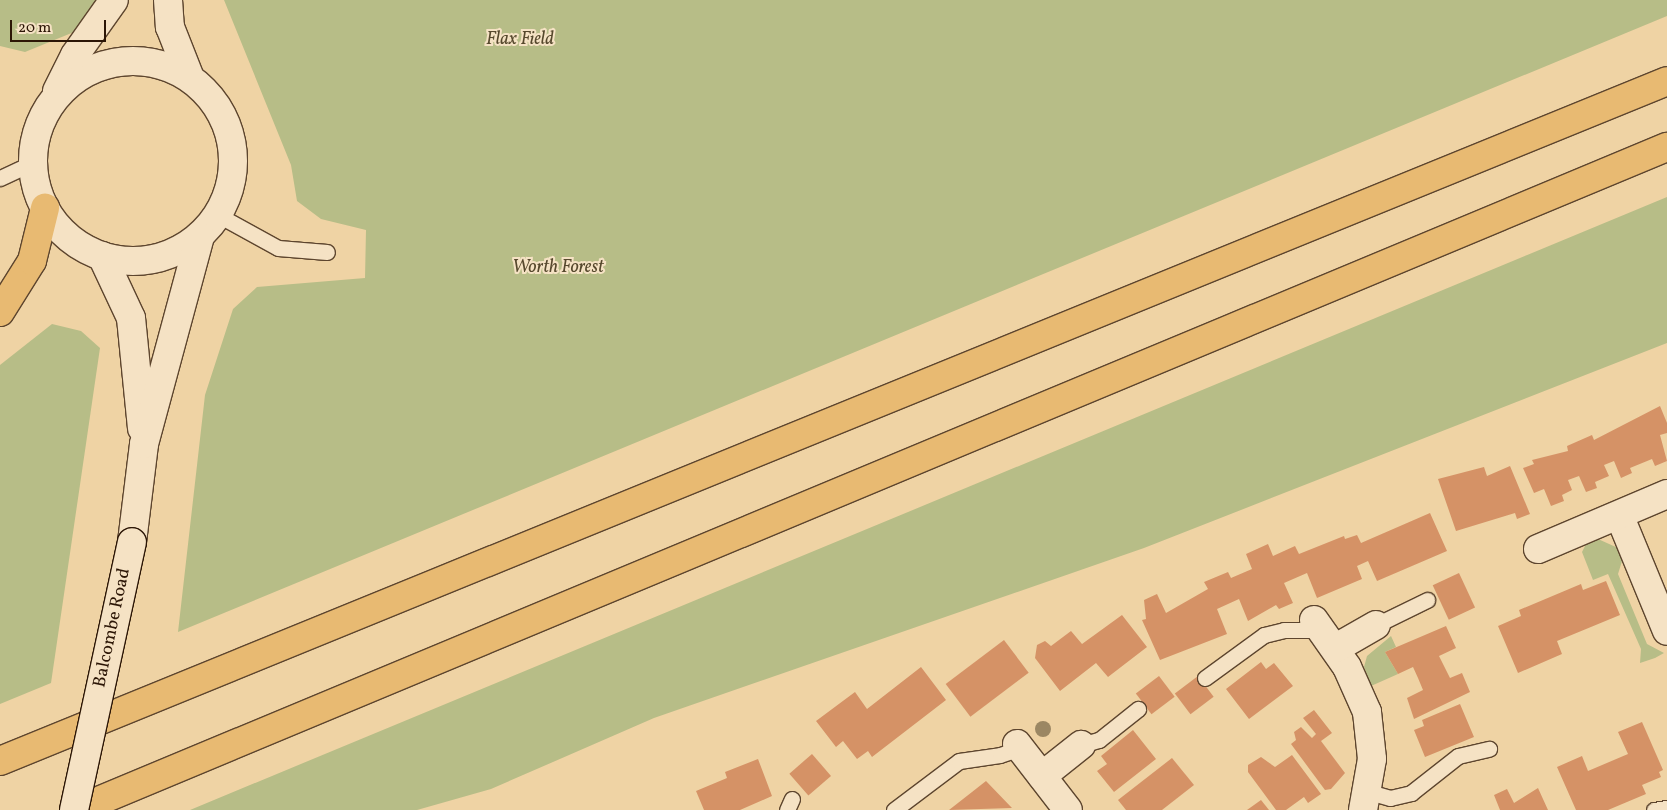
<!DOCTYPE html>
<html>
<head>
<meta charset="utf-8">
<style>
	body { margin:0 }
	#map { position:relative; width:1667px; height:810px; overflow:hidden; background:#efd3a4; font-family:Vollkorn,serif }
	div>[style] { position:absolute }
	[style*='--x'] { left:calc(var(--x)*1px); top:calc(var(--y)*1px); width:calc(var(--w)*1px); rotate:calc(var(--a)*1deg) }
	.green>* { inset:0; background:#b7bd87 }
	.building>* { inset:0; background:#d59266; transform-origin:0 0 }
	.roads { filter:drop-shadow(1px 0 #5d452e) drop-shadow(-1px 0 #5d452e) drop-shadow(0 1px #5d452e) drop-shadow(0 -1px #5d452e) }
	.lane>* { height:15px; margin:-7.5px; padding:0 7.5px; transform-origin:7.5px; border-radius:7.5px; background:#f5e2c4 }
	.street>* { height:28px; margin:-14px; padding:0 14px; transform-origin:14px; border-radius:14px; background:#f5e2c4 }
	.secondary>* { height:28px; margin:-14px; padding:0 14px; transform-origin:14px; border-radius:14px; background:#f5e2c4 }
	.secondary>.ring { margin:-14px; padding:0; box-sizing:content-box; background:none; border:28px solid #f5e2c4; border-radius:50% }
	.highway>* { height:28px; margin:-14px; padding:0 14px; transform-origin:14px; border-radius:14px; background:#e8ba72 }
	.bridges { filter:drop-shadow(1px 0 #2c1606) drop-shadow(-1px 0 #2c1606) drop-shadow(0 1px #2c1606) drop-shadow(0 -1px #2c1606) }
	.secondary-bridge>* { height:28px; margin:-14px; padding:0 14px; transform-origin:14px; border-radius:14px; background:#f5e2c4 }
	.trees>* { width:16px; height:16px; margin:-8px; border-radius:50%; background:#9b8763 }
	span { translate:-50% -50%; white-space:nowrap; text-align:center; line-height:1.15; -webkit-text-stroke:4px #f5e2c4; paint-order:stroke }
	.park-label { font-size:18px; color:#56482d; font-style:italic }
	.street-label { font-size:18px; color:#2c1606 }
	.scale { position:absolute; left:10px; top:20px; width:96px; height:22px; box-sizing:border-box; border:2px solid #2c1606; border-top:0; padding-left:6px; font-size:15px; line-height:18px; white-space:nowrap; color:#2c1606; -webkit-text-stroke:4px #f5e2c4; paint-order:stroke }
</style>
</head>
<body>
<div id="map">
	<div class="green">
		<i style="clip-path:polygon(0 0,114px 0,96px 23px,25px 52px,0 46px)"></i>
		<i style="clip-path:polygon(224px 0,1667px 0,1667px 16px,178px 632px,205px 395px,233px 309px,257px 287px,365px 278px,366px 230px,321px 219px,297px 201px,291px 165px)"></i>
		<i style="clip-path:polygon(1667px 197px,1667px 343px,1144px 548px,654px 718px,491px 789px,417px 810px,190px 810px)"></i>
		<i style="clip-path:polygon(52px 324px,81px 331px,100px 348px,51px 683px,0 704px,0 365px)"></i>
		<i style="clip-path:polygon(1598px 539px,1618px 548px,1623px 558px,1618px 574px,1647px 644px,1664px 653px,1655px 658px,1640px 663px,1641px 649px,1608px 574px,1593px 580px,1582px 552px,1587px 542px)"></i>
		<i style="clip-path:polygon(1391px 636px,1396px 647px,1385px 652px,1398px 674px,1371px 686px,1364px 667px,1367px 656px)"></i>
	</div>
	<div class="building">
		<i style="clip-path:polygon(1660px 406px,1667px 423px,1667px 433px,1660px 435px,1667px 461px,1655px 466px,1652px 459px,1630px 468px,1632px 473px,1621px 478px,1614px 461px,1604px 465px,1609px 476px,1595px 482px,1597px 488px,1586px 492px,1579px 476px,1568px 480px,1572px 490px,1562px 495px,1564px 501px,1551px 506px,1544px 489px,1534px 493px,1523px 468px,1534px 464px,1532px 460px,1568px 451px,1567px 446px,1592px 435px,1594px 440px)"></i>
		<i style="clip-path:polygon(1510px 466px,1530px 514px,1517px 519px,1515px 513px,1456px 531px,1438px 479px,1484px 467px,1487px 476px)"></i>
		<i style="clip-path:polygon(1430px 513px,1447px 551px,1377px 581px,1368px 561px,1357px 566px,1362px 579px,1317px 598px,1307px 573px,1284px 583px,1293px 603px,1279px 609px,1276px 605px,1248px 621px,1239px 599px,1217px 609px,1227px 634px,1160px 660px,1142px 620px,1146px 619px,1144px 600px,1157px 594px,1166px 613px,1208px 589px,1204px 582px,1228px 572px,1231px 578px,1252px 569px,1246px 554px,1268px 544px,1273px 556px,1295px 546px,1299px 554px,1344px 536px,1345px 539px,1357px 535px,1361px 543px)"></i>
		<i style="left:1459px;top:573px;width:38px;height:29px;rotate:65deg"></i>
		<i style="clip-path:polygon(1606px 581px,1620px 615px,1557px 641px,1562px 654px,1518px 673px,1498px 626px,1521px 616px,1519px 610px,1581px 584px,1583px 590px)"></i>
		<i style="clip-path:polygon(1122px 615px,1147px 647px,1108px 677px,1096px 663px,1060px 691px,1035px 658px,1037px 645px,1045px 641px,1051px 646px,1071px 631px,1082px 644px)"></i>
		<i style="clip-path:polygon(1446px 626px,1456px 648px,1439px 656px,1450px 678px,1462px 673px,1470px 692px,1414px 719px,1407px 698px,1423px 690px,1418px 678px,1413px 667px,1398px 674px,1385px 652px)"></i>
		<i style="left:1004px;top:640px;width:41px;height:73px;rotate:53deg"></i>
		<i style="clip-path:polygon(1261px 662px,1266px 669px,1274px 663px,1293px 686px,1249px 719px,1226px 689px)"></i>
		<i style="clip-path:polygon(921px 667px,946px 700px,872px 757px,868px 751px,857px 759px,843px 741px,836px 747px,816px 721px,855px 692px,867px 709px)"></i>
		<i style="left:1159px;top:676px;width:26px;height:29px;rotate:53deg"></i>
		<i style="left:1198px;top:676px;width:26px;height:29px;rotate:53deg"></i>
		<i style="clip-path:polygon(1460px 704px,1474px 737px,1425px 757px,1414px 730px,1424px 726px,1422px 720px)"></i>
		<i style="clip-path:polygon(1314px 710px,1332px 733px,1321px 741px,1345px 773px,1331px 789px,1325px 790px,1291px 744px,1296px 740px,1294px 732px,1301px 727px,1312px 738px,1316px 734px,1303px 718px)"></i>
		<i style="clip-path:polygon(1642px 722px,1663px 770px,1659px 772px,1661px 777px,1642px 785px,1646px 794px,1608px 810px,1576px 810px,1557px 767px,1582px 756px,1588px 771px,1628px 754px,1618px 732px)"></i>
		<i style="clip-path:polygon(1133px 730px,1156px 759px,1114px 792px,1097px 771px,1107px 764px,1101px 756px)"></i>
		<i style="left:812px;top:754px;width:29px;height:30px;rotate:49deg"></i>
		<i style="clip-path:polygon(1292px 755px,1321px 794px,1308px 803px,1304px 797px,1286px 810px,1276px 810px,1248px 772px,1248px 765px,1261px 757px,1275px 767px)"></i>
		<i style="clip-path:polygon(1172px 758px,1194px 785px,1162px 810px,1126px 810px,1118px 800px)"></i>
		<i style="clip-path:polygon(758px 759px,772px 796px,740px 810px,704px 810px,696px 791px,727px 778px,725px 772px)"></i>
		<i style="clip-path:polygon(986px 781px,1012px 808px,949px 810px,972px 792px)"></i>
		<i style="clip-path:polygon(1538px 788px,1548px 810px,1500px 810px,1494px 795px,1507px 789px,1514px 803px)"></i>
		<i style="clip-path:polygon(1261px 800px,1269px 810px,1247px 810px)"></i>
	</div>
	<div class="roads">
		<div class="lane">
			<i style="--x:0;--y:178;--w:35;--a:-25"></i>
			<i style="--x:218;--y:215;--w:68;--a:28.8"></i>
			<i style="--x:278;--y:248;--w:49;--a:4.7"></i>
			<i style="--x:1376;--y:625;--w:57;--a:-26.1"></i>
			<i style="--x:1205;--y:678;--w:73;--a:-36.1"></i>
			<i style="--x:1264;--y:635;--w:21;--a:-14"></i>
			<i style="--x:1284;--y:630;--w:38;--a:0"></i>
			<i style="--x:1081;--y:745;--w:19;--a:-16"></i>
			<i style="--x:1099;--y:740;--w:50;--a:-38.5"></i>
			<i style="--x:1369;--y:792;--w:22;--a:16"></i>
			<i style="--x:1390;--y:798;--w:22;--a:-13"></i>
			<i style="--x:1411;--y:793;--w:60;--a:-38.2"></i>
			<i style="--x:1458;--y:756;--w:32;--a:-13"></i>
			<i style="--x:787;--y:810;--w:12;--a:-66"></i>
			<i style="--x:894;--y:810;--w:81;--a:-37"></i>
			<i style="--x:959;--y:761;--w:41;--a:-8.3"></i>
			<i style="--x:1000;--y:755;--w:21;--a:-19"></i>
			<i style="--x:1654;--y:810;--w:13;--a:-9"></i>
		</div>
		<div class="street">
			<i style="--x:1620;--y:517;--w:123;--a:67.6"></i>
			<i style="--x:1538;--y:549;--w:140;--a:-23.1"></i>
			<i style="--x:1314;--y:620;--w:57;--a:54.9"></i>
			<i style="--x:1347;--y:667;--w:49;--a:66"></i>
			<i style="--x:1367;--y:712;--w:47;--a:83.9"></i>
			<i style="--x:1372;--y:759;--w:52;--a:100"></i>
			<i style="--x:1336;--y:648;--w:46;--a:-29.9"></i>
			<i style="--x:1017;--y:744;--w:83;--a:52.3"></i>
			<i style="--x:1042;--y:776;--w:50;--a:-38.5"></i>
		</div>
		<div class="secondary">
			<i style="--x:168;--y:0;--w:27;--a:86"></i>
			<i style="--x:170;--y:27;--w:55;--a:68.6"></i>
			<i class="ring" style="left:33px;top:61px;width:172px;height:172px"></i>
			<i style="--x:57;--y:91;--w:40;--a:-63.4"></i>
			<i style="--x:75;--y:55;--w:67;--a:-54.7"></i>
			<i style="--x:102;--y:256;--w:68;--a:64.9"></i>
			<i style="--x:131;--y:318;--w:111;--a:84.3"></i>
			<i style="--x:132;--y:542;--w:99;--a:-83"></i>
			<i style="--x:144;--y:444;--w:215;--a:-74.9"></i>
		</div>
		<div class="highway">
			<i style="--x:0;--y:312;--w:60;--a:-57.9"></i>
			<i style="--x:32;--y:261;--w:55;--a:-76.2"></i>
			<i style="--x:0;--y:761;--w:1800;--a:-22.19"></i>
			<i style="--x:77;--y:810;--w:1723;--a:-22.64"></i>
		</div>
	</div>
	<div class="bridges">
		<div class="secondary-bridge">
			<i style="--x:74;--y:810;--w:274;--a:-77.8"></i>
		</div>
	</div>
	<div class="trees">
		<i style="left:1043px;top:729px"></i>
	</div>
	<div class="park-label">
		<span style="left:520px;top:40px">Flax Field</span>
		<span style="left:558px;top:268px">Worth Forest</span>
	</div>
	<div class="street-label">
		<span style="left:113px;top:628px;rotate:-78deg">Balcombe Road</span>
	</div>
	<div class="scale">20 m</div>
</div>
</body>
</html>
